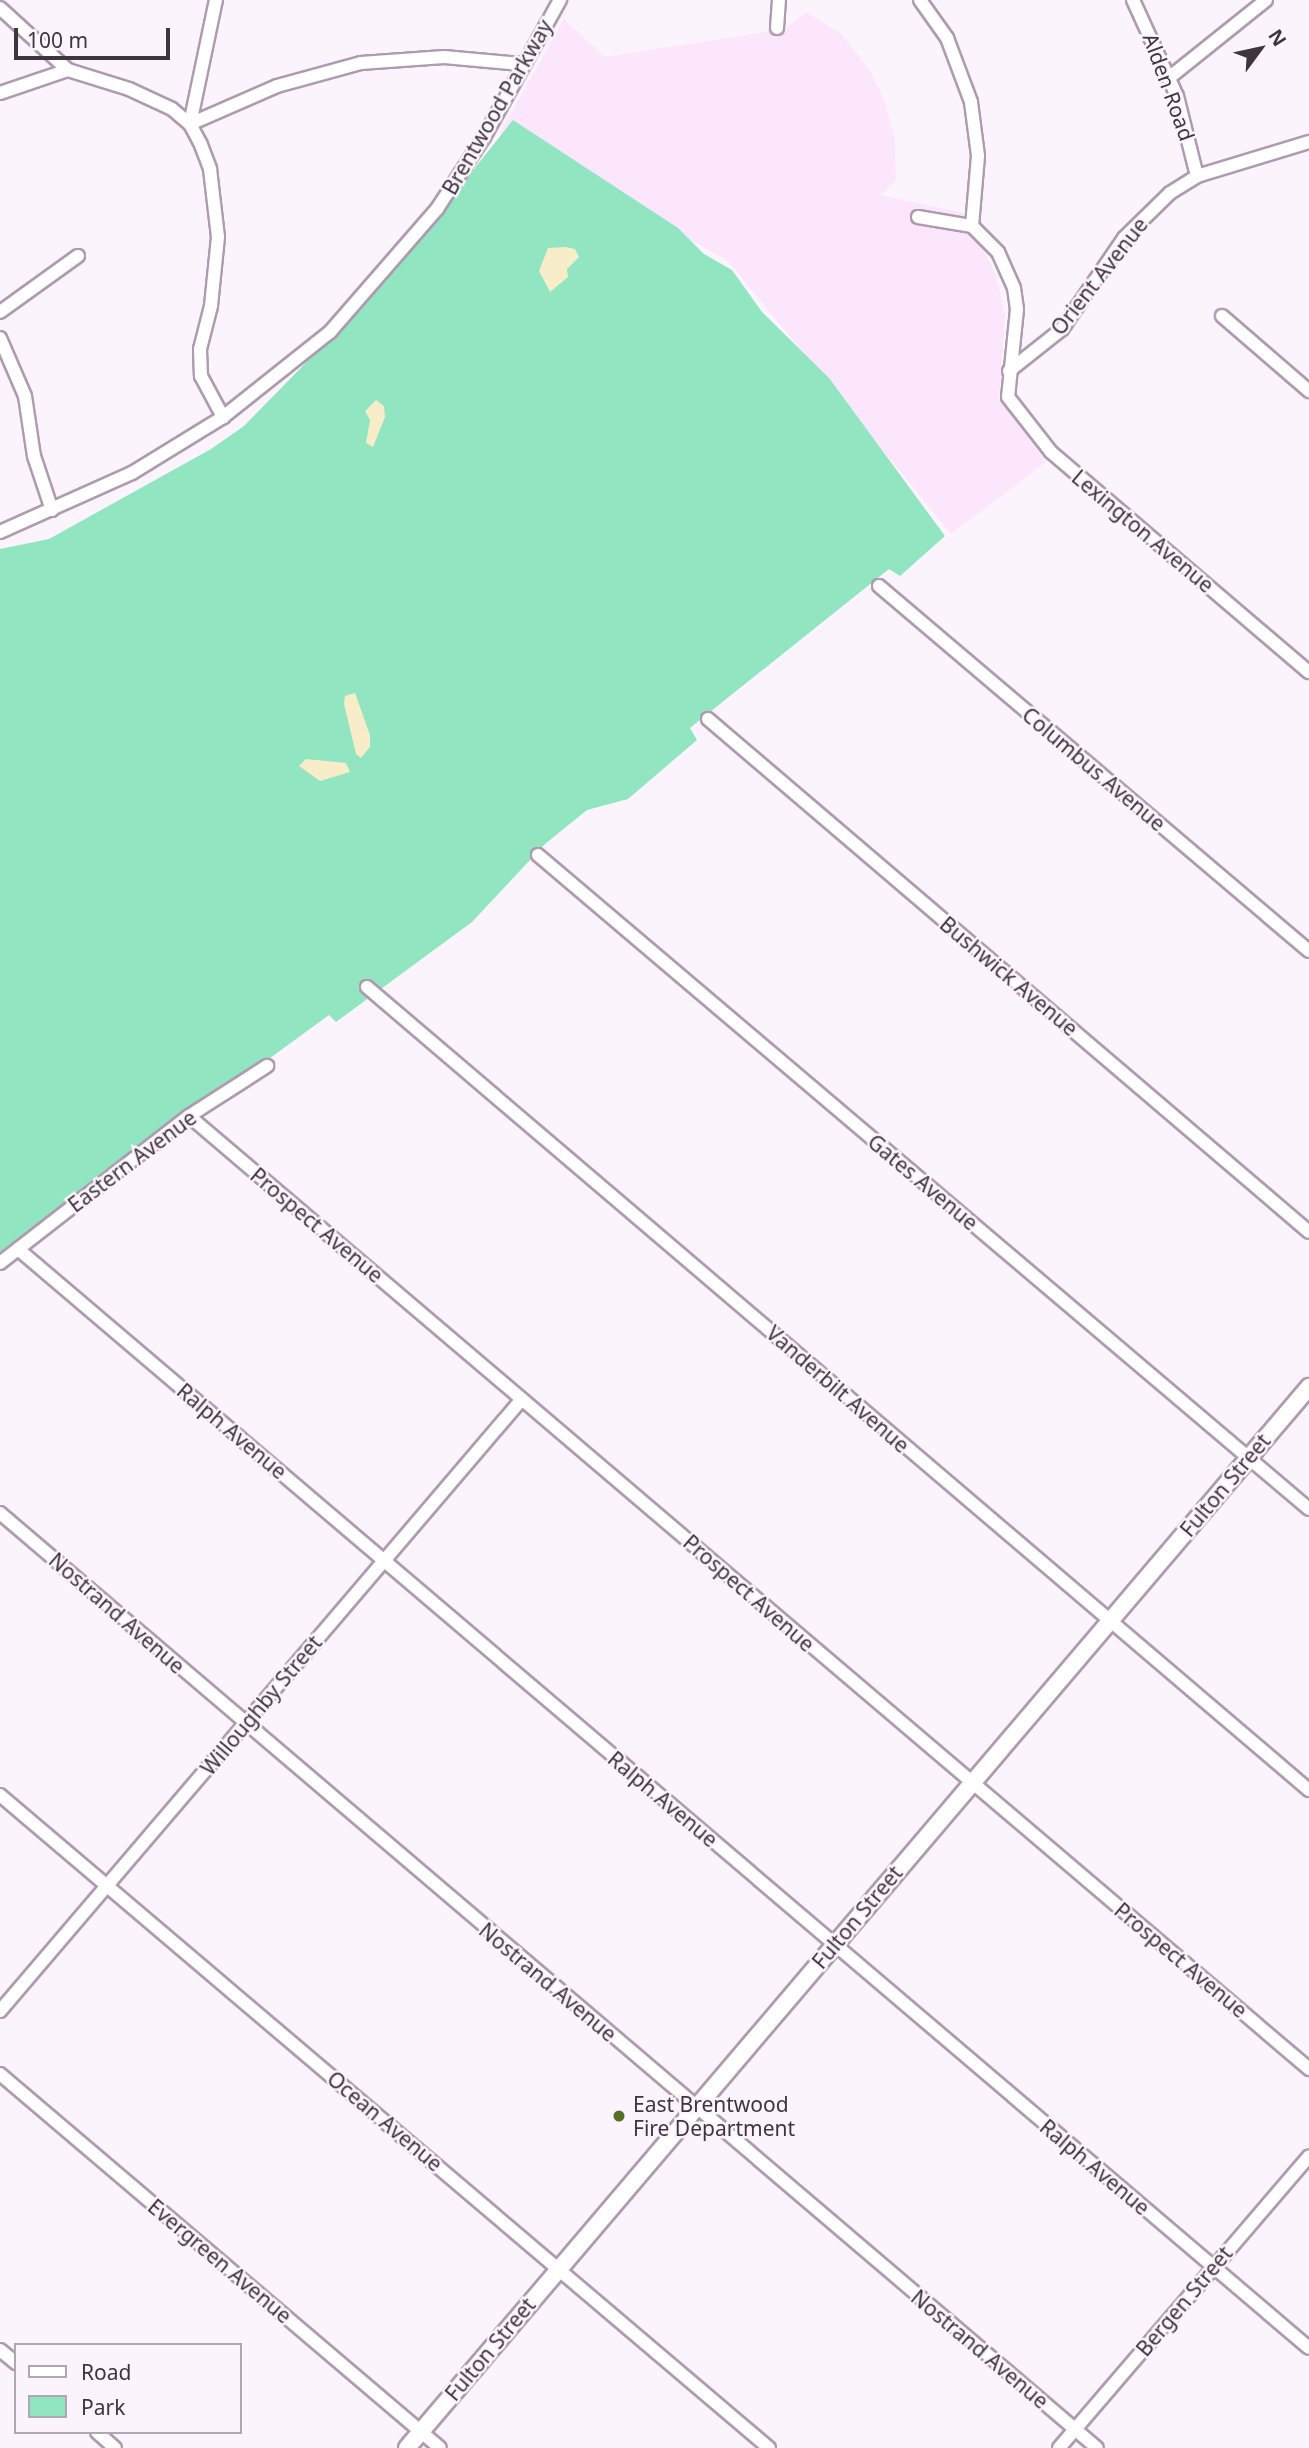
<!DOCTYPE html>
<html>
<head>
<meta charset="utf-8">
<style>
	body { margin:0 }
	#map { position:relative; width:1309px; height:2448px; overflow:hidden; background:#fcf4fc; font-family:"Noto Sans",sans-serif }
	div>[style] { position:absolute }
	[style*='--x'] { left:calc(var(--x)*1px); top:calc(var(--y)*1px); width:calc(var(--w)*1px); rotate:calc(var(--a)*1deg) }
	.built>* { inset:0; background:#fce6fc }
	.green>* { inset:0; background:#91e5c0 }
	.sand>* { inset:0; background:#f7edc8 }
	.roads { filter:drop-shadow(2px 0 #af9bb0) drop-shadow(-2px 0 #af9bb0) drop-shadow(0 2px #af9bb0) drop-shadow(0 -2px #af9bb0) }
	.minor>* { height:12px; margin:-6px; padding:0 6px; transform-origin:6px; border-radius:6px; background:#fff }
	.tertiary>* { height:16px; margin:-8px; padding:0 8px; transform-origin:8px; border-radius:8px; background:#fff }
	.dots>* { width:19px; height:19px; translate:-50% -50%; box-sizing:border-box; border:4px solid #fcf4fc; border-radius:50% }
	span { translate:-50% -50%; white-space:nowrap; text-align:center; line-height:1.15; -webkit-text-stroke:5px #fcf4fc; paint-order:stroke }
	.street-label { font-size:21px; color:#3e353e }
	.poi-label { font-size:21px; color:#3e353e }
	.left { translate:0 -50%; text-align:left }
	.legend { position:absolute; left:14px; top:2343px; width:228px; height:91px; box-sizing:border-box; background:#fcf4fc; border:2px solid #b0a8b0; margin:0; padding:9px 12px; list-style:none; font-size:21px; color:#3e353e }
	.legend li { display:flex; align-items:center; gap:14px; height:35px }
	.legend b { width:35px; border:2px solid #b0a8b0 }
	.north { position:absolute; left:1225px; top:14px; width:70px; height:70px; -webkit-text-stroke:5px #fcf4fc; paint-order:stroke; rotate:57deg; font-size:19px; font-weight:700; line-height:28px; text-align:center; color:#3e353e }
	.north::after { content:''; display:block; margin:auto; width:24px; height:32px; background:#3e353e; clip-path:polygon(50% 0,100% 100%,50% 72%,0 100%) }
	.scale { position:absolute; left:14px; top:28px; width:156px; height:32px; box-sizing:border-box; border:4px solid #3e353e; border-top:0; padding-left:9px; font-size:21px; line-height:24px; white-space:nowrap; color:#3e353e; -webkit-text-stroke:5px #fcf4fc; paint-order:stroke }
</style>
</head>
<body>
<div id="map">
	<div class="built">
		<i style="clip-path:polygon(806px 12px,840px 33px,870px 70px,885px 102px,895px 139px,896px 180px,881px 195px,967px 214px,969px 235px,976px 236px,996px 275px,1005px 315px,999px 398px,1046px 462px,951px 534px,728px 261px,500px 133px,564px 19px,605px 57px,785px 29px)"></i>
	</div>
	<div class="green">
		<i style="clip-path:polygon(513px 120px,678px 228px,704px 254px,732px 270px,762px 312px,829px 378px,945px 536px,900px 576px,889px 569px,690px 728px,697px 740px,628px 799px,587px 810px,545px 844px,472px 922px,336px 1022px,329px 1015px,0 1255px,0 549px,49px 539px,211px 449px,244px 426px,381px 286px)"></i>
	</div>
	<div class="sand">
		<i style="clip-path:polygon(566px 247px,575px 249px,579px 257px,567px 269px,568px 277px,550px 292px,539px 271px,548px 248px)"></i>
		<i style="clip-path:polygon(376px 400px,384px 406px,385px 417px,373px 447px,366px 443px,370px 420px,365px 411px)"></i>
		<i style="clip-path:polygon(355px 693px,370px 735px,370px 747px,361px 758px,356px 754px,344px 704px,345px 696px)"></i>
		<i style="clip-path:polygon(306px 759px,346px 763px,350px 772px,320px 781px,299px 766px)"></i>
	</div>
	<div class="roads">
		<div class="minor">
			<i style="--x:920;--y:0;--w:47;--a:54.6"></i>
			<i style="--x:947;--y:38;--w:68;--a:69.4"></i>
			<i style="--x:971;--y:102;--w:54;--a:82.6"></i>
			<i style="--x:978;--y:156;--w:70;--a:94.9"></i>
			<i style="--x:972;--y:226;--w:37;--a:45"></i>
			<i style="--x:998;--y:252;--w:39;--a:66"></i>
			<i style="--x:1014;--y:288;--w:21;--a:82"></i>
			<i style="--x:1017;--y:309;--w:88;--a:95.8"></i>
			<i style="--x:1008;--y:397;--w:70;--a:52"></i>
			<i style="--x:1051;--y:452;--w:339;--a:40.5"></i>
			<i style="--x:1133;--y:0;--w:106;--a:65.4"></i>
			<i style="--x:1177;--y:96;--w:82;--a:76"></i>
			<i style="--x:0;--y:8;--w:92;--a:42.4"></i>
			<i style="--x:68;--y:70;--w:64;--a:17.3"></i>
			<i style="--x:129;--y:89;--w:47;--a:24.9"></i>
			<i style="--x:172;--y:109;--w:23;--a:40"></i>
			<i style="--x:190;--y:124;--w:24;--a:62"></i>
			<i style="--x:201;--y:145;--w:26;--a:69"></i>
			<i style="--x:210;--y:169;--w:68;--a:83.3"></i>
			<i style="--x:218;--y:237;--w:69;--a:95.8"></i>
			<i style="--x:211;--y:306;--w:44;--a:104.3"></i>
			<i style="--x:200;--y:349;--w:27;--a:88"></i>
			<i style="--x:201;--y:376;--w:47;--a:61.8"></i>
			<i style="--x:777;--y:28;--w:28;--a:-86"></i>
			<i style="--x:1170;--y:77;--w:123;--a:-38.7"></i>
			<i style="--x:0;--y:93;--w:72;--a:-18.7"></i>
			<i style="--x:190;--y:124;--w:95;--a:-23.6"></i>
			<i style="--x:277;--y:86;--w:87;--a:-15.3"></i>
			<i style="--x:361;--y:63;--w:83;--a:-4.1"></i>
			<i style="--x:444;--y:57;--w:77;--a:5.2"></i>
			<i style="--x:190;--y:124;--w:127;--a:-78.2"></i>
			<i style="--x:918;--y:217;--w:55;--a:9.5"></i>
			<i style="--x:0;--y:312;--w:96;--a:-35.7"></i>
			<i style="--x:1222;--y:316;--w:115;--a:40.8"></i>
			<i style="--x:0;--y:338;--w:63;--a:66.7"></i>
			<i style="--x:25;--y:396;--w:61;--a:81.5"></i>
			<i style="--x:34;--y:456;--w:57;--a:71.6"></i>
			<i style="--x:1009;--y:371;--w:68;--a:-38.4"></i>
			<i style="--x:1062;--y:329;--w:110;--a:-55.7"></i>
			<i style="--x:1124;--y:238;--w:64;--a:-44.4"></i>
			<i style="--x:1170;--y:193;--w:32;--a:-32"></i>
			<i style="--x:1197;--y:176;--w:117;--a:-16.9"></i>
			<i style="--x:0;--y:532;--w:145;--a:-24.1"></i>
			<i style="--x:132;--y:473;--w:107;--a:-31.6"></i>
			<i style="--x:223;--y:417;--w:137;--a:-38.5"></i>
			<i style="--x:330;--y:332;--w:163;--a:-49"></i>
			<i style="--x:437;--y:209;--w:86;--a:-56.9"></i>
			<i style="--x:484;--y:137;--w:157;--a:-61"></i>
			<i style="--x:879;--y:586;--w:564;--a:40.33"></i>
			<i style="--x:708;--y:719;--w:790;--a:40.48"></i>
			<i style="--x:538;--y:855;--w:1011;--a:40.31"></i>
			<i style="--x:367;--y:987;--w:1238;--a:40.45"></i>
			<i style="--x:189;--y:1116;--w:1471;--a:40.39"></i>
			<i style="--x:18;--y:1249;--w:1695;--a:40.41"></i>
			<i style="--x:0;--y:1263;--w:239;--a:-37.9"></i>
			<i style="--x:189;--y:1116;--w:93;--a:-32.7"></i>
			<i style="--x:0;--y:1513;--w:1441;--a:40.44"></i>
			<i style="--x:0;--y:1795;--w:1009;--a:40.34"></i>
			<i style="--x:0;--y:2011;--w:804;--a:-49.54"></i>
			<i style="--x:0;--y:2074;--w:577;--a:40.36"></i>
			<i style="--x:0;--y:2350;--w:21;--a:39"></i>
			<i style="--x:97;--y:2432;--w:24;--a:42"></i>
			<i style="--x:1059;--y:2448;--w:384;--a:-49.4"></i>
		</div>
		<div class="tertiary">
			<i style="--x:407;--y:2448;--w:1393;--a:-49.63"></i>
		</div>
	</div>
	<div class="dots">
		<i style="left:619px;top:2116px;background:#557126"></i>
	</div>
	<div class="street-label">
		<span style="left:1169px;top:87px;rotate:70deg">Alden Road</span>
		<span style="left:497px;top:107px;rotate:-60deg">Brentwood Parkway</span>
		<span style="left:1099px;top:276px;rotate:-52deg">Orient Avenue</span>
		<span style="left:1143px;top:531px;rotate:40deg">Lexington Avenue</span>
		<span style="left:1094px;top:769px;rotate:40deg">Columbus Avenue</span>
		<span style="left:1009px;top:976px;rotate:40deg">Bushwick Avenue</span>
		<span style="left:132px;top:1161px;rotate:-37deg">Eastern Avenue</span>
		<span style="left:923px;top:1182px;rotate:40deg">Gates Avenue</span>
		<span style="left:317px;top:1225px;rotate:40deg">Prospect Avenue</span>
		<span style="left:838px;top:1389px;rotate:41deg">Vanderbilt Avenue</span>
		<span style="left:232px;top:1431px;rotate:40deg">Ralph Avenue</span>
		<span style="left:1225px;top:1485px;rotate:-50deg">Fulton Street</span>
		<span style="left:749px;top:1593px;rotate:41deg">Prospect Avenue</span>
		<span style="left:117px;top:1613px;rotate:41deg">Nostrand Avenue</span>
		<span style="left:261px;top:1705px;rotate:-50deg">Willoughby Street</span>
		<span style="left:663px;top:1799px;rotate:40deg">Ralph Avenue</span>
		<span style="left:857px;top:1917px;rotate:-50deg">Fulton Street</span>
		<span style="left:1181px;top:1960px;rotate:40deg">Prospect Avenue</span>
		<span style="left:548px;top:1982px;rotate:40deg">Nostrand Avenue</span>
		<span style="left:385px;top:2121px;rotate:40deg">Ocean Avenue</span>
		<span style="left:1095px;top:2167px;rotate:40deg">Ralph Avenue</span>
		<span style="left:220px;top:2261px;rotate:40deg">Evergreen Avenue</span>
		<span style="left:1184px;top:2301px;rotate:-50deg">Bergen Street</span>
		<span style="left:490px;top:2349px;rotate:-50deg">Fulton Street</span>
		<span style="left:980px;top:2349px;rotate:40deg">Nostrand Avenue</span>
	</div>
	<div class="poi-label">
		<span class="left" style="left:633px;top:2116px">East Brentwood<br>Fire Department</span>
	</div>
	<ul class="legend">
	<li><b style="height:9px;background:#fff"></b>Road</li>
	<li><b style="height:19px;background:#91e5c0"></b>Park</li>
	</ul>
	<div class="north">N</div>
	<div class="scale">100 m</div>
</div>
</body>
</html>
